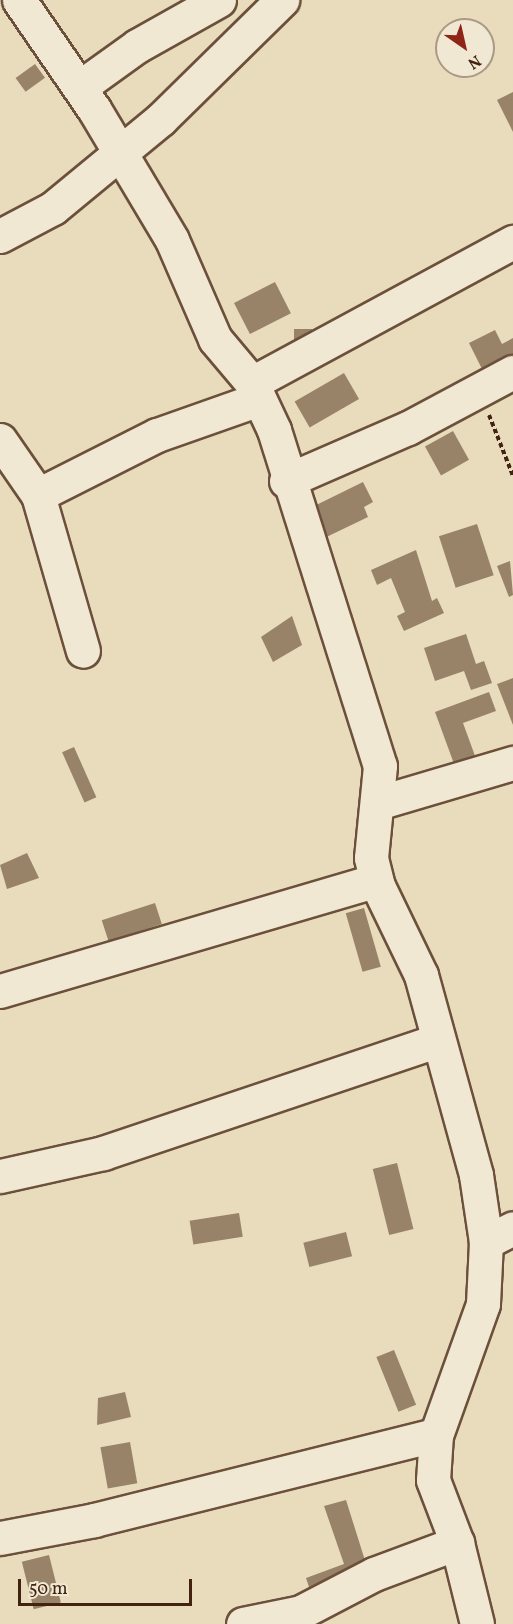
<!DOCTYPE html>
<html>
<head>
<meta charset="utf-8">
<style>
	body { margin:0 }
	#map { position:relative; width:513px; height:1624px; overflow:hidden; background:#e8dcbc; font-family:Vollkorn,serif }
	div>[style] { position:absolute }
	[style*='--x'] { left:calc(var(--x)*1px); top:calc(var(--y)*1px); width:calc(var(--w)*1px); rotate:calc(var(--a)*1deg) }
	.building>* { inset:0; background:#988369; transform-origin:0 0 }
	.path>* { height:4px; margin-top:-2px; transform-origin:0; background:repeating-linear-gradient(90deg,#422210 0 4.5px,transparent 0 7.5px) }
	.roads { filter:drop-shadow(2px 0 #6c503b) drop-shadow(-2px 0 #6c503b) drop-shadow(0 2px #6c503b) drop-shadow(0 -2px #6c503b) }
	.minor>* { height:33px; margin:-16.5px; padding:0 16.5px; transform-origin:16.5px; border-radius:16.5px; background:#f0e8d3 }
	span { translate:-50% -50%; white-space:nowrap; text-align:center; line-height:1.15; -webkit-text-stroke:6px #f0e8d3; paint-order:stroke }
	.north { position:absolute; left:435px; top:18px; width:60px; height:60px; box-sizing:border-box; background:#f0e8d3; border:2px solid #aa9985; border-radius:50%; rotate:146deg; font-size:16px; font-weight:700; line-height:24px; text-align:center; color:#422210 }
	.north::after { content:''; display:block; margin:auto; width:21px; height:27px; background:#8f2418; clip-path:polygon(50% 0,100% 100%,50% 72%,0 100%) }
	.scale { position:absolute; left:18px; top:1579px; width:174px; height:27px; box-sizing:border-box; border:3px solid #422210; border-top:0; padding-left:8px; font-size:18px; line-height:21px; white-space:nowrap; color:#422210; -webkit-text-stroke:4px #f0e8d3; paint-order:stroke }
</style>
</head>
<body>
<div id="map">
	<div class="building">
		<i style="left:35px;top:64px;width:17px;height:24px;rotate:54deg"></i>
		<i style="clip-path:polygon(513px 92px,513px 132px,497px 100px)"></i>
		<i style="left:275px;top:282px;width:35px;height:46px;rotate:63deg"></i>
		<i style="left:294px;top:329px;width:18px;height:17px"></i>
		<i style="clip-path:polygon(495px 330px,502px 344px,513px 338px,513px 369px,488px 381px,469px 343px)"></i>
		<i style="left:344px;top:373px;width:30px;height:57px;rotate:60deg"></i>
		<i style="left:453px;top:431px;width:33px;height:32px;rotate:61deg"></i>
		<i style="clip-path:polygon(363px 482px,373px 502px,364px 507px,368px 517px,314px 543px,300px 513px)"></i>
		<i style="left:477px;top:524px;width:54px;height:40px;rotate:72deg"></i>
		<i style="clip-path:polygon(416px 550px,432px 601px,437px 598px,444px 613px,404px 631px,397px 616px,405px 612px,391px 578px,377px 585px,371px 570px)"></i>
		<i style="clip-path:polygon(510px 561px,513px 595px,509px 597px,497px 566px)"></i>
		<i style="clip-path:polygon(292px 616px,302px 645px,273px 662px,261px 637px)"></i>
		<i style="clip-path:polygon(466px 634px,476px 664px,484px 661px,492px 683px,471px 690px,464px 671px,435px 681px,424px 648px)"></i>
		<i style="clip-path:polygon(513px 678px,513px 725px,497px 684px)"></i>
		<i style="clip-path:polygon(489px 692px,496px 711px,463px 723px,478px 764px,457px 772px,435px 712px)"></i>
		<i style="left:74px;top:747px;width:55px;height:13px;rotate:66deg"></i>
		<i style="clip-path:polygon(27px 853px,39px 878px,7px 889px,0 865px)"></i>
		<i style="left:155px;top:903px;width:22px;height:56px;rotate:72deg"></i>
		<i style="left:364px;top:908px;width:61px;height:19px;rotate:74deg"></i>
		<i style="left:397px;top:1163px;width:68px;height:25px;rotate:76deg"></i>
		<i style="left:239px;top:1213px;width:24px;height:50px;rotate:81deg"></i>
		<i style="left:346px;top:1232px;width:25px;height:44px;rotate:76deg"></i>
		<i style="left:394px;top:1350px;width:59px;height:19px;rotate:68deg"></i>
		<i style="clip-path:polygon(125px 1392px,131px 1417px,97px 1425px,98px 1398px)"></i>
		<i style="left:130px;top:1442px;width:42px;height:30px;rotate:80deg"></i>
		<i style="clip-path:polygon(346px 1500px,368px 1570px,310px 1590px,306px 1578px,344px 1564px,324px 1506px)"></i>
		<i style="left:49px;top:1555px;width:49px;height:28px;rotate:76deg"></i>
	</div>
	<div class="path">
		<i style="--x:489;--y:415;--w:66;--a:68.5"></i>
	</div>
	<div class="roads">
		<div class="minor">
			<i style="--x:19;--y:0;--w:132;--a:55.5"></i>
			<i style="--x:94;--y:109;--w:152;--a:59.2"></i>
			<i style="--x:172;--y:240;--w:108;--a:66.5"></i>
			<i style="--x:215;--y:339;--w:57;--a:49.9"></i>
			<i style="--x:252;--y:383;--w:52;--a:64.9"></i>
			<i style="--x:274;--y:430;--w:352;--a:72.5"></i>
			<i style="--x:380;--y:766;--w:92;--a:95.6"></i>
			<i style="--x:371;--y:858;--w:29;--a:76"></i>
			<i style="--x:378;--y:886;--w:99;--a:64.2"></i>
			<i style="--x:421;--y:975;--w:207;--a:74.6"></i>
			<i style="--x:476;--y:1175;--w:68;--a:81.5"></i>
			<i style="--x:486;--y:1242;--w:62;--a:92.8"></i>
			<i style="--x:483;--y:1304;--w:139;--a:109.7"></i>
			<i style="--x:436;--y:1435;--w:45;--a:93.8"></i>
			<i style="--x:433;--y:1480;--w:67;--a:69.1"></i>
			<i style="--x:80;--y:87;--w:70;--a:-35.7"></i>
			<i style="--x:137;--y:46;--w:94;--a:-29.3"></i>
			<i style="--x:0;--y:236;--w:60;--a:-27.8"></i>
			<i style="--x:53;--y:208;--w:140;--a:-39.5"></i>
			<i style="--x:161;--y:119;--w:170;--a:-44.5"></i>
			<i style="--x:252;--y:383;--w:297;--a:-28.4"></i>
			<i style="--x:0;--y:440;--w:67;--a:55.4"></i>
			<i style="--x:38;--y:495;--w:162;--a:73.9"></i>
			<i style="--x:286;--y:481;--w:133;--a:-23.5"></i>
			<i style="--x:408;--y:428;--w:119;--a:-28.1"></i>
			<i style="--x:38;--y:495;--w:133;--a:-26.8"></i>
			<i style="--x:157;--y:435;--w:108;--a:-19.4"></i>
			<i style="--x:381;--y:802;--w:138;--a:-16.5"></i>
			<i style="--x:0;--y:991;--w:392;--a:-16.4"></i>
			<i style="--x:0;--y:1176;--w:106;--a:-12.6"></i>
			<i style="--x:103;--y:1153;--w:351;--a:-18.6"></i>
			<i style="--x:486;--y:1242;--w:30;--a:-27"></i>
			<i style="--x:0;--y:1538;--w:96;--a:-10.8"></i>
			<i style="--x:94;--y:1520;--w:352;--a:-14"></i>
			<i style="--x:243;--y:1624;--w:59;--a:-11.7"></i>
			<i style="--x:301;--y:1612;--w:82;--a:-27.5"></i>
			<i style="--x:374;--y:1574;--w:89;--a:-20.5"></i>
			<i style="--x:457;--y:1543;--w:83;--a:76.1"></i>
		</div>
	</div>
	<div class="north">N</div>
	<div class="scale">50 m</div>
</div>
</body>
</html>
